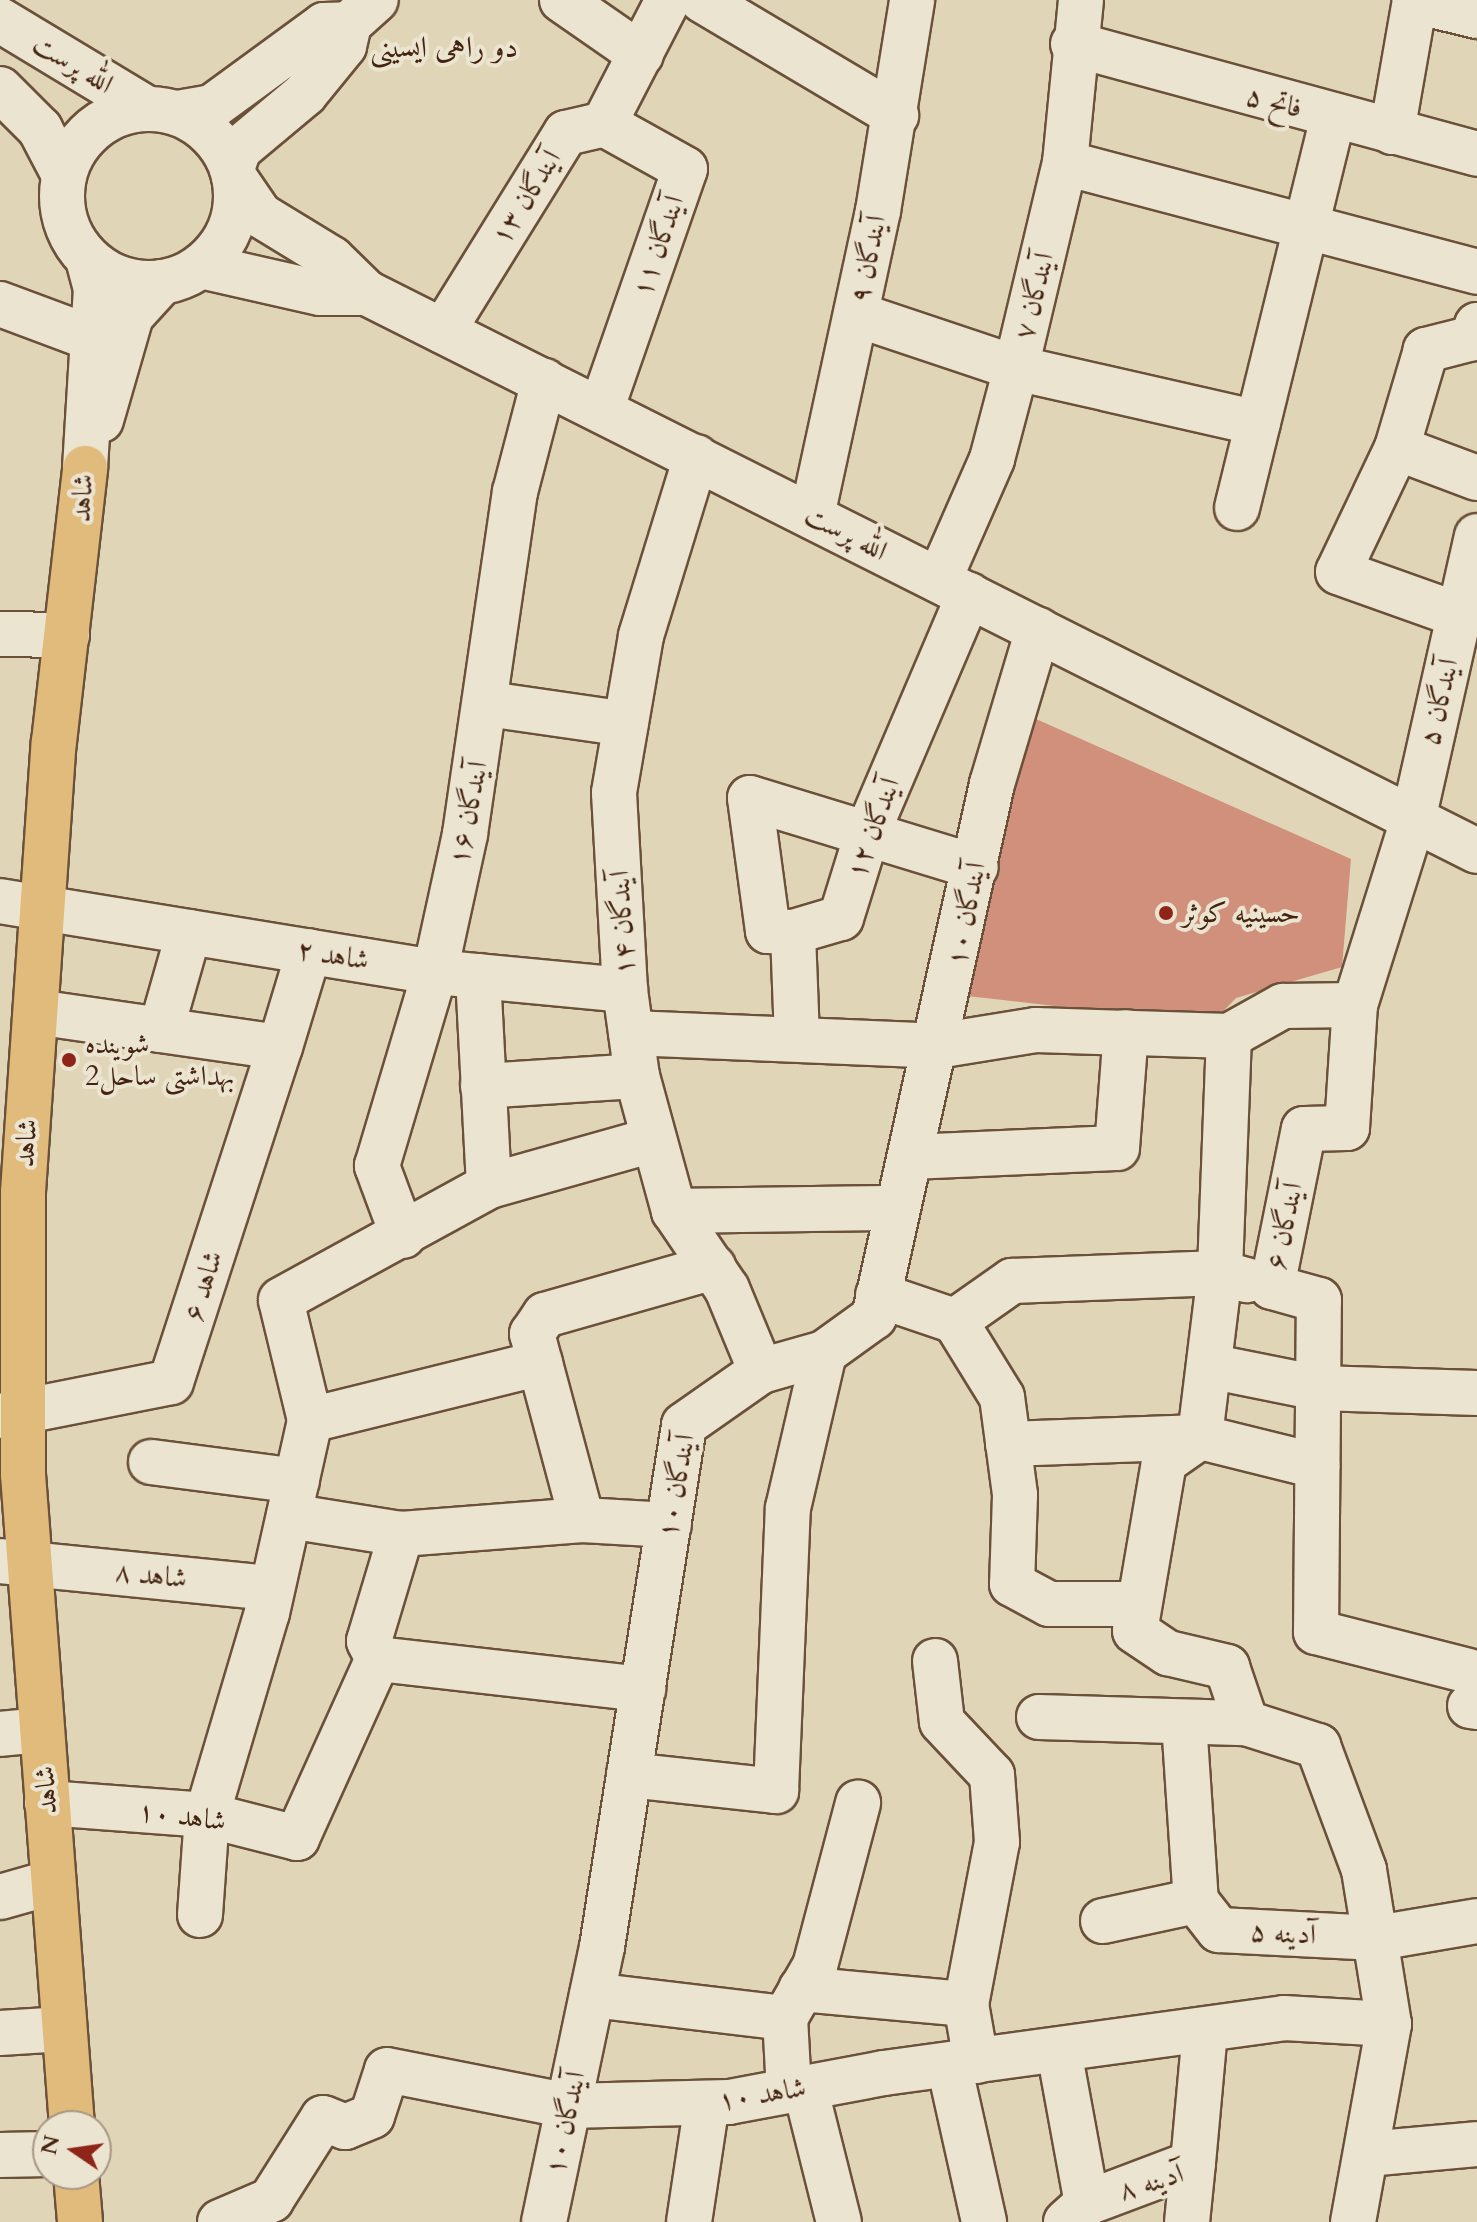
<!DOCTYPE html>
<html>
<head>
<meta charset="utf-8">
<style>
	body { margin:0 }
	#map { position:relative; width:1477px; height:2222px; overflow:hidden; background:#e0d6b7; font-family:Cardo,Amiri,serif }
	div>[style] { position:absolute }
	[style*='--x'] { left:calc(var(--x)*1px); top:calc(var(--y)*1px); width:calc(var(--w)*1px); rotate:calc(var(--a)*1deg) }
	.building>* { inset:0; background:#d0907b }
	.roads { filter:drop-shadow(2px 0 #6b503a) drop-shadow(-2px 0 #6b503a) drop-shadow(0 2px #6b503a) drop-shadow(0 -2px #6b503a) }
	.minor>* { height:44px; margin:-22px; padding:0 22px; transform-origin:22px; border-radius:22px; background:#ebe4d0 }
	.minor>.ring { margin:-22px; padding:0; box-sizing:content-box; background:none; border:44px solid #ebe4d0; border-radius:50% }
	.major>* { height:44px; margin:-22px; padding:0 22px; transform-origin:22px; border-radius:22px; background:#e0bb7c }
	.dots>* { width:22px; height:22px; translate:-50% -50%; box-sizing:border-box; border:4px solid #ebe4d0; border-radius:50% }
	span { translate:-50% -50%; white-space:nowrap; text-align:center; line-height:1.15; -webkit-text-stroke:8px #ebe4d0; paint-order:stroke }
	.street-label { font-size:28px; color:#442411 }
	.poi-label { font-size:28px; color:#442411 }
	.left { translate:0 -50%; text-align:left }
	.neighbourhood-label { font-size:30px; color:#442411 }
	.north { position:absolute; left:32px; top:2110px; width:80px; height:80px; box-sizing:border-box; background:#ebe4d0; border:2px solid #a89784; border-radius:50%; rotate:283deg; font-size:22px; font-weight:700; line-height:32px; text-align:center; color:#442411 }
	.north::after { content:''; display:block; margin:auto; width:28px; height:36px; background:#8f2418; clip-path:polygon(50% 0,100% 100%,50% 72%,0 100%) }
</style>
</head>
<body>
<div id="map">
	<div class="building">
		<i style="clip-path:polygon(1027px 715px,1351px 859px,1342px 967px,1236px 998px,1211px 1024px,967px 996px)"></i>
	</div>
	<div class="roads">
		<div class="minor">
			<i style="--x:562;--y:0;--w:96;--a:34.8"></i>
			<i style="--x:702;--y:0;--w:226;--a:30.7"></i>
			<i style="--x:1415;--y:1;--w:64;--a:13.6"></i>
			<i style="--x:0;--y:20;--w:170;--a:31.1"></i>
			<i style="--x:1073;--y:44;--w:419;--a:15.2"></i>
			<i style="--x:0;--y:89;--w:57;--a:45"></i>
			<i style="--x:40;--y:129;--w:52;--a:62.4"></i>
			<i class="ring" style="left:62px;top:109px;width:130px;height:130px"></i>
			<i style="--x:178;--y:113;--w:35;--a:-10"></i>
			<i style="--x:212;--y:107;--w:139;--a:-36.2"></i>
			<i style="--x:324;--y:25;--w:25;--a:-2"></i>
			<i style="--x:1392;--y:132;--w:134;--a:-80.1"></i>
			<i style="--x:1065;--y:163;--w:426;--a:14.8"></i>
			<i style="--x:232;--y:169;--w:21;--a:-71"></i>
			<i style="--x:239;--y:149;--w:86;--a:-39.8"></i>
			<i style="--x:305;--y:94;--w:62;--a:-50.9"></i>
			<i style="--x:344;--y:46;--w:23;--a:-77"></i>
			<i style="--x:349;--y:24;--w:36;--a:-42"></i>
			<i style="--x:234;--y:177;--w:46;--a:55.6"></i>
			<i style="--x:260;--y:215;--w:84;--a:31.4"></i>
			<i style="--x:332;--y:259;--w:49;--a:44.2"></i>
			<i style="--x:201;--y:266;--w:122;--a:12.8"></i>
			<i style="--x:320;--y:293;--w:47;--a:0"></i>
			<i style="--x:367;--y:293;--w:1242;--a:26.69"></i>
			<i style="--x:0;--y:304;--w:97;--a:20.5"></i>
			<i style="--x:858;--y:315;--w:167;--a:18.5"></i>
			<i style="--x:1016;--y:368;--w:248;--a:12.8"></i>
			<i style="--x:1477;--y:325;--w:14;--a:107"></i>
			<i style="--x:1473;--y:338;--w:49;--a:165.7"></i>
			<i style="--x:1426;--y:350;--w:102;--a:106.5"></i>
			<i style="--x:1397;--y:448;--w:85;--a:20.6"></i>
			<i style="--x:443;--y:331;--w:233;--a:-58.2"></i>
			<i style="--x:566;--y:133;--w:39;--a:-13"></i>
			<i style="--x:604;--y:124;--w:140;--a:-62.7"></i>
			<i style="--x:601;--y:410;--w:255;--a:-70.8"></i>
			<i style="--x:685;--y:169;--w:93;--a:-150.9"></i>
			<i style="--x:101;--y:420;--w:108;--a:-73.9"></i>
			<i style="--x:131;--y:316;--w:46;--a:-47.6"></i>
			<i style="--x:1397;--y:448;--w:137;--a:115.4"></i>
			<i style="--x:1338;--y:572;--w:128;--a:19.6"></i>
			<i style="--x:696;--y:457;--w:187;--a:107.1"></i>
			<i style="--x:641;--y:636;--w:159;--a:99.8"></i>
			<i style="--x:614;--y:793;--w:197;--a:86.8"></i>
			<i style="--x:625;--y:990;--w:87;--a:82.1"></i>
			<i style="--x:637;--y:1076;--w:140;--a:74.7"></i>
			<i style="--x:674;--y:1211;--w:94;--a:55.8"></i>
			<i style="--x:727;--y:1289;--w:89;--a:67.5"></i>
			<i style="--x:85;--y:468;--w:179;--a:-86.5"></i>
			<i style="--x:96;--y:289;--w:31;--a:-105"></i>
			<i style="--x:1237;--y:508;--w:403;--a:-76.2"></i>
			<i style="--x:812;--y:516;--w:312;--a:-77.8"></i>
			<i style="--x:878;--y:211;--w:214;--a:-80.8"></i>
			<i style="--x:939;--y:580;--w:132;--a:-66.3"></i>
			<i style="--x:992;--y:459;--w:94;--a:-75.2"></i>
			<i style="--x:1016;--y:368;--w:211;--a:-76.6"></i>
			<i style="--x:1065;--y:163;--w:164;--a:-84.4"></i>
			<i style="--x:0;--y:634;--w:67;--a:0.9"></i>
			<i style="--x:488;--y:704;--w:139;--a:8.2"></i>
			<i style="--x:0;--y:901;--w:441;--a:9.3"></i>
			<i style="--x:435;--y:972;--w:191;--a:5.4"></i>
			<i style="--x:793;--y:932;--w:25;--a:-178"></i>
			<i style="--x:768;--y:931;--w:134;--a:-97.7"></i>
			<i style="--x:750;--y:798;--w:236;--a:17"></i>
			<i style="--x:478;--y:976;--w:210;--a:87"></i>
			<i style="--x:36;--y:1012;--w:246;--a:8.2"></i>
			<i style="--x:280;--y:1047;--w:100;--a:-73.2"></i>
			<i style="--x:161;--y:1030;--w:102;--a:-74.1"></i>
			<i style="--x:631;--y:1033;--w:306;--a:2.4"></i>
			<i style="--x:937;--y:1046;--w:100;--a:-9.2"></i>
			<i style="--x:1036;--y:1030;--w:193;--a:1.8"></i>
			<i style="--x:1229;--y:1036;--w:62;--a:-29.1"></i>
			<i style="--x:1283;--y:1006;--w:72;--a:-0.8"></i>
			<i style="--x:1229;--y:1036;--w:237;--a:92.2"></i>
			<i style="--x:1220;--y:1273;--w:165;--a:97"></i>
			<i style="--x:1200;--y:1437;--w:44;--a:145.2"></i>
			<i style="--x:1164;--y:1462;--w:171;--a:99.7"></i>
			<i style="--x:1135;--y:1631;--w:40;--a:34"></i>
			<i style="--x:1168;--y:1653;--w:61;--a:13.3"></i>
			<i style="--x:1227;--y:1667;--w:59;--a:71.3"></i>
			<i style="--x:797;--y:1038;--w:106;--a:-92.2"></i>
			<i style="--x:793;--y:932;--w:50;--a:-16.3"></i>
			<i style="--x:841;--y:918;--w:88;--a:-72.8"></i>
			<i style="--x:867;--y:834;--w:260;--a:-66.9"></i>
			<i style="--x:483;--y:1086;--w:154;--a:-3.7"></i>
			<i style="--x:910;--y:1157;--w:207;--a:-2.5"></i>
			<i style="--x:1117;--y:1148;--w:116;--a:-85.6"></i>
			<i style="--x:674;--y:1211;--w:223;--a:-0.8"></i>
			<i style="--x:403;--y:1236;--w:75;--a:-110.4"></i>
			<i style="--x:377;--y:1166;--w:202;--a:-73.4"></i>
			<i style="--x:435;--y:972;--w:141;--a:-77.7"></i>
			<i style="--x:465;--y:834;--w:346;--a:-81.7"></i>
			<i style="--x:515;--y:492;--w:115;--a:-75.4"></i>
			<i style="--x:878;--y:1295;--w:81;--a:18.7"></i>
			<i style="--x:955;--y:1321;--w:89;--a:58.3"></i>
			<i style="--x:1002;--y:1397;--w:99;--a:82.4"></i>
			<i style="--x:1015;--y:1495;--w:89;--a:91.9"></i>
			<i style="--x:1012;--y:1584;--w:42;--a:28.4"></i>
			<i style="--x:1049;--y:1604;--w:90;--a:0"></i>
			<i style="--x:955;--y:1321;--w:70;--a:-35.1"></i>
			<i style="--x:1012;--y:1281;--w:208;--a:-2.2"></i>
			<i style="--x:1220;--y:1273;--w:28;--a:15"></i>
			<i style="--x:1209;--y:1366;--w:111;--a:11.4"></i>
			<i style="--x:1318;--y:1388;--w:159;--a:1.8"></i>
			<i style="--x:0;--y:1416;--w:174;--a:-11.2"></i>
			<i style="--x:171;--y:1382;--w:352;--a:-72"></i>
			<i style="--x:310;--y:1420;--w:237;--a:-13.9"></i>
			<i style="--x:1008;--y:1444;--w:192;--a:-2.1"></i>
			<i style="--x:1200;--y:1437;--w:121;--a:13.9"></i>
			<i style="--x:151;--y:1462;--w:147;--a:7.4"></i>
			<i style="--x:289;--y:1516;--w:113;--a:9.1"></i>
			<i style="--x:401;--y:1534;--w:182;--a:-4.4"></i>
			<i style="--x:582;--y:1520;--w:87;--a:3.3"></i>
			<i style="--x:582;--y:1520;--w:193;--a:-105"></i>
			<i style="--x:532;--y:1334;--w:23;--a:-56"></i>
			<i style="--x:545;--y:1315;--w:175;--a:-15.9"></i>
			<i style="--x:0;--y:1561;--w:273;--a:5.7"></i>
			<i style="--x:378;--y:1659;--w:267;--a:6.5"></i>
			<i style="--x:935;--y:1661;--w:61;--a:83.5"></i>
			<i style="--x:942;--y:1722;--w:73;--a:46.7"></i>
			<i style="--x:992;--y:1775;--w:67;--a:85.7"></i>
			<i style="--x:997;--y:1842;--w:165;--a:100.8"></i>
			<i style="--x:966;--y:2004;--w:58;--a:80"></i>
			<i style="--x:1469;--y:1671;--w:158;--a:-165.7"></i>
			<i style="--x:1316;--y:1632;--w:332;--a:-89.5"></i>
			<i style="--x:1319;--y:1300;--w:49;--a:-164.5"></i>
			<i style="--x:1272;--y:1287;--w:161;--a:-78.6"></i>
			<i style="--x:1304;--y:1129;--w:43;--a:-1.3"></i>
			<i style="--x:1347;--y:1128;--w:123;--a:-86.3"></i>
			<i style="--x:1355;--y:1005;--w:194;--a:-72.6"></i>
			<i style="--x:1413;--y:820;--w:291;--a:-77.3"></i>
			<i style="--x:1470;--y:1706;--w:7;--a:8"></i>
			<i style="--x:1039;--y:1717;--w:207;--a:1.7"></i>
			<i style="--x:1246;--y:1723;--w:76;--a:17.7"></i>
			<i style="--x:1318;--y:1746;--w:132;--a:69.6"></i>
			<i style="--x:1364;--y:1870;--w:156;--a:80.8"></i>
			<i style="--x:1389;--y:2024;--w:201;--a:100.3"></i>
			<i style="--x:1184;--y:1722;--w:179;--a:86.2"></i>
			<i style="--x:0;--y:1734;--w:41;--a:-5.6"></i>
			<i style="--x:629;--y:1775;--w:148;--a:6.2"></i>
			<i style="--x:776;--y:1791;--w:283;--a:-87.6"></i>
			<i style="--x:788;--y:1508;--w:159;--a:-76.9"></i>
			<i style="--x:47;--y:1803;--w:160;--a:4.3"></i>
			<i style="--x:207;--y:1815;--w:93;--a:14.3"></i>
			<i style="--x:297;--y:1838;--w:196;--a:-65.7"></i>
			<i style="--x:378;--y:1659;--w:20;--a:-117"></i>
			<i style="--x:369;--y:1641;--w:112;--a:-73.3"></i>
			<i style="--x:0;--y:1897;--w:55;--a:-15.8"></i>
			<i style="--x:200;--y:1915;--w:100;--a:-86"></i>
			<i style="--x:207;--y:1815;--w:211;--a:-73.5"></i>
			<i style="--x:267;--y:1613;--w:198;--a:-77.4"></i>
			<i style="--x:310;--y:1420;--w:123;--a:-103.6"></i>
			<i style="--x:281;--y:1300;--w:237;--a:-28.7"></i>
			<i style="--x:489;--y:1186;--w:170;--a:-15.7"></i>
			<i style="--x:1103;--y:1921;--w:95;--a:-12.1"></i>
			<i style="--x:1196;--y:1901;--w:37;--a:52"></i>
			<i style="--x:1219;--y:1930;--w:158;--a:2.9"></i>
			<i style="--x:1377;--y:1938;--w:101;--a:-9.6"></i>
			<i style="--x:801;--y:1989;--w:166;--a:5.2"></i>
			<i style="--x:592;--y:1995;--w:194;--a:6.8"></i>
			<i style="--x:0;--y:2033;--w:64;--a:-3.6"></i>
			<i style="--x:1059;--y:2051;--w:155;--a:79.6"></i>
			<i style="--x:949;--y:2065;--w:161;--a:77.4"></i>
			<i style="--x:805;--y:2087;--w:139;--a:75.9"></i>
			<i style="--x:789;--y:2091;--w:73;--a:-93.1"></i>
			<i style="--x:785;--y:2018;--w:60;--a:-60"></i>
			<i style="--x:815;--y:1966;--w:169;--a:-75.2"></i>
			<i style="--x:1367;--y:2154;--w:110;--a:-5.2"></i>
			<i style="--x:0;--y:2155;--w:48;--a:-1.2"></i>
			<i style="--x:1193;--y:2163;--w:134;--a:-84.8"></i>
			<i style="--x:220;--y:2222;--w:56;--a:-23.3"></i>
			<i style="--x:271;--y:2200;--w:97;--a:-57.6"></i>
			<i style="--x:323;--y:2118;--w:24;--a:22"></i>
			<i style="--x:345;--y:2127;--w:29;--a:-22"></i>
			<i style="--x:372;--y:2116;--w:48;--a:-71.9"></i>
			<i style="--x:387;--y:2070;--w:185;--a:11.2"></i>
			<i style="--x:568;--y:2106;--w:161;--a:-1.4"></i>
			<i style="--x:729;--y:2102;--w:158;--a:-10.6"></i>
			<i style="--x:884;--y:2073;--w:404;--a:-7.8"></i>
			<i style="--x:1284;--y:2018;--w:105;--a:3.3"></i>
			<i style="--x:544;--y:2222;--w:281;--a:-78.1"></i>
			<i style="--x:602;--y:1947;--w:528;--a:-81.07"></i>
			<i style="--x:684;--y:1425;--w:94;--a:-35"></i>
			<i style="--x:761;--y:1371;--w:66;--a:-15.9"></i>
			<i style="--x:824;--y:1353;--w:62;--a:-35.8"></i>
			<i style="--x:874;--y:1317;--w:546;--a:-77.52"></i>
			<i style="--x:992;--y:784;--w:161;--a:-73.4"></i>
			<i style="--x:689;--y:2222;--w:120;--a:-81.4"></i>
			<i style="--x:1066;--y:2222;--w:28;--a:-42"></i>
			<i style="--x:1087;--y:2203;--w:113;--a:-20.7"></i>
			<i style="--x:1193;--y:2163;--w:59;--a:95.8"></i>
		</div>
		<div class="major">
			<i style="--x:72;--y:2126;--w:654;--a:-94.3"></i>
			<i style="--x:23;--y:1474;--w:282;--a:-90"></i>
			<i style="--x:23;--y:1192;--w:451;--a:-86.1"></i>
			<i style="--x:54;--y:742;--w:276;--a:-83.5"></i>
			<i style="--x:76;--y:2174;--w:48;--a:85.2"></i>
		</div>
	</div>
	<div class="dots">
		<i style="left:1166px;top:913px;background:#8f2418"></i>
		<i style="left:69px;top:1060px;background:#8f2418"></i>
	</div>
	<div class="street-label">
		<span style="left:73px;top:64px;rotate:31deg">الله پرست</span>
		<span style="left:1274px;top:102px;rotate:14deg">فاتح ۵</span>
		<span style="left:526px;top:197px;rotate:-58deg">آیندگان ۱۳</span>
		<span style="left:658px;top:246px;rotate:-71deg">آیندگان ۱۱</span>
		<span style="left:868px;top:259px;rotate:-79deg">آیندگان ۹</span>
		<span style="left:1034px;top:296px;rotate:-76deg">آیندگان ۷</span>
		<span style="left:82px;top:498px;rotate:-86deg">شاهد</span>
		<span style="left:846px;top:533px;rotate:27deg">الله پرست</span>
		<span style="left:1439px;top:702px;rotate:-77deg">آیندگان ۵</span>
		<span style="left:468px;top:813px;rotate:-79deg">آیندگان ۱۶</span>
		<span style="left:873px;top:828px;rotate:-70deg">آیندگان ۱۲</span>
		<span style="left:966px;top:914px;rotate:-79deg">آیندگان ۱۰</span>
		<span style="left:622px;top:923px;rotate:-93deg">آیندگان ۱۴</span>
		<span style="left:333px;top:955px;rotate:9deg">شاهد ۲</span>
		<span style="left:26px;top:1143px;rotate:-86deg">شاهد</span>
		<span style="left:1284px;top:1226px;rotate:-78deg">آیندگان ۶</span>
		<span style="left:203px;top:1286px;rotate:-72deg">شاهد ۶</span>
		<span style="left:676px;top:1486px;rotate:-80deg">آیندگان ۱۰</span>
		<span style="left:151px;top:1575px;rotate:6deg">شاهد ۸</span>
		<span style="left:46px;top:1790px;rotate:-94deg">شاهد</span>
		<span style="left:182px;top:1816px;rotate:7deg">شاهد ۱۰</span>
		<span style="left:1283px;top:1933px;rotate:3deg">آدینه ۵</span>
		<span style="left:762px;top:2094px;rotate:-9deg">شاهد ۱۰</span>
		<span style="left:565px;top:2123px;rotate:-78deg">آیندگان ۱۰</span>
		<span style="left:1151px;top:2182px;rotate:-17deg">آدینه ۸</span>
	</div>
	<div class="poi-label">
		<span class="left" style="left:1182px;top:913px">حسینیه کوثر</span>
		<span class="left" style="left:85px;top:1060px">شوینده<br>بهداشتی ساحل2</span>
	</div>
	<div class="neighbourhood-label">
		<span style="left:444px;top:48px">دو راهی ایسینی</span>
	</div>
	<div class="north">N</div>
</div>
</body>
</html>
